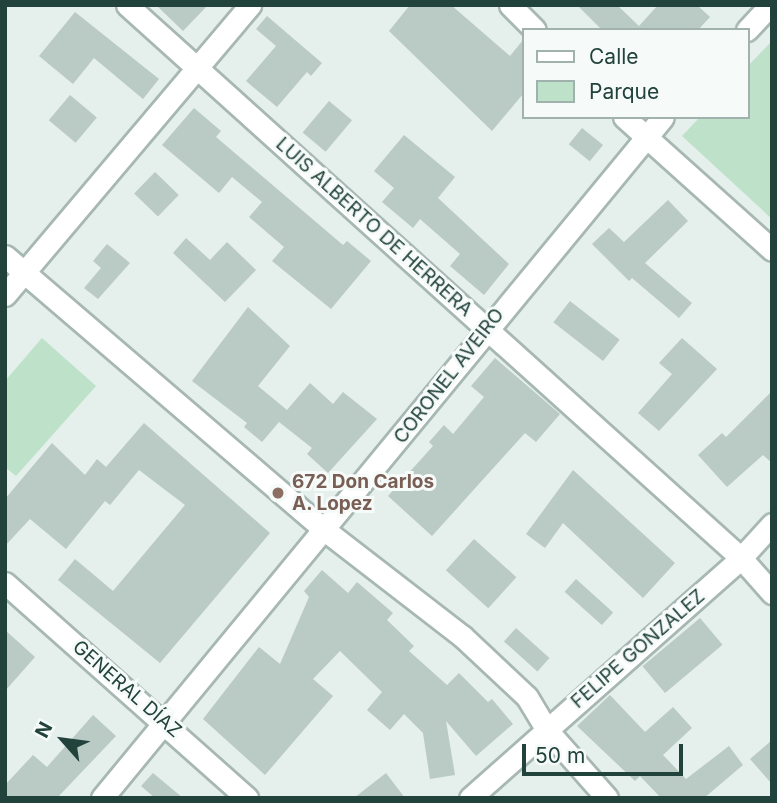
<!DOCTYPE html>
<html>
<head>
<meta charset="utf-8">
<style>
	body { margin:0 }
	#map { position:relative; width:777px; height:803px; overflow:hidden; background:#e5efeb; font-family:Inter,sans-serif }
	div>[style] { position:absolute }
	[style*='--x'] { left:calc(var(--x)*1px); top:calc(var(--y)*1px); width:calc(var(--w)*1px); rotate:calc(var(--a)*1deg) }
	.green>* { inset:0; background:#bde1c9 }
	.building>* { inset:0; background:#bacac4; transform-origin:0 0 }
	.roads { filter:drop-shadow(2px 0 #a7b8b3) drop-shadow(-2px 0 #a7b8b3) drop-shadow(0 2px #a7b8b3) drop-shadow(0 -2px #a7b8b3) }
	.minor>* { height:21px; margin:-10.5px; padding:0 10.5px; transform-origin:10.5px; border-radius:10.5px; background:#fff }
	.tertiary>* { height:21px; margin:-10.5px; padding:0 10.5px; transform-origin:10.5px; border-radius:10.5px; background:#fff }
	.dots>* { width:19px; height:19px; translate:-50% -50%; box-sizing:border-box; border:4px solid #f6fbf9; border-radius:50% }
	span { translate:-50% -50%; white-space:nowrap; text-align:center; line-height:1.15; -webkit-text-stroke:6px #f6fbf9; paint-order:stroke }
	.street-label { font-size:19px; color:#22423c }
	.education-label { font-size:19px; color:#785e54; font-weight:700 }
	.left { translate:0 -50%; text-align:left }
	.frame { position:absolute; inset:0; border:7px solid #22423c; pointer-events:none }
	.legend { position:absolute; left:522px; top:28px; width:228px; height:91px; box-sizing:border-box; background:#f6fbf9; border:2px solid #a1b1ad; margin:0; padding:9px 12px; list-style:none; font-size:21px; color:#22423c }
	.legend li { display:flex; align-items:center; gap:14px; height:35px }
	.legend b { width:35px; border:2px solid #a1b1ad }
	.north { position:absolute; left:28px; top:705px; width:70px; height:70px; -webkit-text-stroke:5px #f6fbf9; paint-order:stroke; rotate:298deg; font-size:19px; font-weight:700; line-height:28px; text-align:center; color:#22423c }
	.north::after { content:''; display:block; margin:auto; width:24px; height:32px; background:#22423c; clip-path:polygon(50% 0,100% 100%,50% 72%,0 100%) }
	.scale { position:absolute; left:522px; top:744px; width:161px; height:32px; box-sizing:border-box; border:4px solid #22423c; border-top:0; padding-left:9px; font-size:21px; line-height:24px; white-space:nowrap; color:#22423c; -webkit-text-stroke:5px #f6fbf9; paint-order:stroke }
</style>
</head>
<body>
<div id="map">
	<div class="green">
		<i style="clip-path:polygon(772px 41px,772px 219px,682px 136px,700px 117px,747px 117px,747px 67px)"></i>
		<i style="clip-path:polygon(42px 338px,96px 386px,16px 476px,5px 467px,5px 381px)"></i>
	</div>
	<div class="building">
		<i style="clip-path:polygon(156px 5px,208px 5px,183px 31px)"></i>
		<i style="clip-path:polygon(410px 5px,451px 5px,510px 56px,523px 40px,523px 94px,492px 131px,389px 31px)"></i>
		<i style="clip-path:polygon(577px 5px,617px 5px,639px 26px,658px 5px,697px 5px,710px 17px,698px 30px,602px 30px)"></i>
		<i style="clip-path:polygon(75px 12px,159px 79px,143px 99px,94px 58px,73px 84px,39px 56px)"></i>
		<i style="clip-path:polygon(267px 16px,322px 63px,311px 76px,307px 72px,277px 107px,246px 81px,276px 46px,256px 29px)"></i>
		<i style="left:70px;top:95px;width:35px;height:33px;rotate:40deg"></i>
		<i style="left:329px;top:101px;width:30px;height:41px;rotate:40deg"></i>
		<i style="clip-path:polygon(194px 108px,221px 131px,216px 137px,343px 245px,347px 241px,371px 261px,331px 309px,272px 261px,284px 247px,249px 217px,262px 202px,232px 177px,219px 193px,162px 145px)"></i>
		<i style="left:582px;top:128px;width:27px;height:21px;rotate:39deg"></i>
		<i style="clip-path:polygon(404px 135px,455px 177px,438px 198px,509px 264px,484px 295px,450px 266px,460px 254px,420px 219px,413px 228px,382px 202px,394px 188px,374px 171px)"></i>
		<i style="left:155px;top:172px;width:33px;height:30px;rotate:44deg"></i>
		<i style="clip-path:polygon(668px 200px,688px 221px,645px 263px,692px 303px,679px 318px,632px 278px,629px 281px,592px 244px,609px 228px,624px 242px)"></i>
		<i style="clip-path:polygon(186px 238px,210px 260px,227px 242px,256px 270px,225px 302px,173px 253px)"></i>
		<i style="clip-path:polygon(107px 244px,130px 263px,98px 299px,84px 288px,101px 268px,93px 261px)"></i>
		<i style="left:570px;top:301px;width:63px;height:27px;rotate:38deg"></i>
		<i style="clip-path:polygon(248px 307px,290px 346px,258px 386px,287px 410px,310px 383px,333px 404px,343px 392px,377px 419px,328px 473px,307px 454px,312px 448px,279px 422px,262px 442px,244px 427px,247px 423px,192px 381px)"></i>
		<i style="clip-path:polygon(682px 338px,717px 369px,659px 431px,638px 413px,672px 374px,659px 363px)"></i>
		<i style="clip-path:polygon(495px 358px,560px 414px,536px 442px,525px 433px,432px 536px,388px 496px,433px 446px,429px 442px,444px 425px,453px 434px,484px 397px,471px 386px)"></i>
		<i style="clip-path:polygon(772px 391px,772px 463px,763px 455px,727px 487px,698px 455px,722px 433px,726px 437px)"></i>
		<i style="clip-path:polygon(144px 423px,270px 533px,160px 663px,58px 580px,75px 559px,113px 591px,185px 505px,139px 470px,110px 505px,105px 501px,66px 549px,30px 519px,5px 546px,5px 499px,52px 443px,85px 475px,97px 459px,106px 467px)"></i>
		<i style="clip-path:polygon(573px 470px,675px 563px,643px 598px,563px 523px,545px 548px,526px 534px)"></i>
		<i style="left:474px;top:539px;width:57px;height:42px;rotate:42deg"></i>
		<i style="clip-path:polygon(322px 570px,348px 593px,357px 582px,393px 613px,387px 620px,414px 646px,409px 651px,447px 685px,459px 673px,488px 702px,492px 699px,513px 724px,476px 756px,446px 721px,455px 775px,430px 779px,423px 733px,404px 714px,390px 730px,367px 710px,382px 692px,340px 651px,313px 679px,333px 696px,265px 775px,203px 719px,259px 647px,280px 664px,309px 597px,304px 591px)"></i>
		<i style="left:576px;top:579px;width:50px;height:17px;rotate:42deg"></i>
		<i style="left:700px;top:618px;width:35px;height:75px;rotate:50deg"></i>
		<i style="left:516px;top:628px;width:45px;height:18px;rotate:42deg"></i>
		<i style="clip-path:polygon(5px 630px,35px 657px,5px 691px)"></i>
		<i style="clip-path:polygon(610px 695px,645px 732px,673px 707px,692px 728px,663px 755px,686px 779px,729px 746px,743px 765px,704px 798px,661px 798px,640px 776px,635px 781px,577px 726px)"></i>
		<i style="clip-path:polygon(93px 715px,116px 736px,57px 798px,5px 798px,5px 785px,33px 755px,47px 767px)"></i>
		<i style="clip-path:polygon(772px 740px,772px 784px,750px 759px)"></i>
		<i style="clip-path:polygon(153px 773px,183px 798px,155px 798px,141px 786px)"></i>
		<i style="clip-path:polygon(386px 773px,405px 798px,354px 798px)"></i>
	</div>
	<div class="roads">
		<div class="minor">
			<i style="--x:127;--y:5;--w:826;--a:42.01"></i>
			<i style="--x:741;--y:558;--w:47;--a:48.5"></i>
			<i style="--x:510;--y:5;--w:35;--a:45"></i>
			<i style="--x:747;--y:30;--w:34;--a:-47"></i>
			<i style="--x:624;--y:117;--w:199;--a:41.9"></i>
			<i style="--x:5;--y:256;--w:423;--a:40.6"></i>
			<i style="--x:326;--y:531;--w:172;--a:37.7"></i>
			<i style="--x:462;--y:636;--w:89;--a:43.2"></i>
			<i style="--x:527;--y:697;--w:37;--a:59"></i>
			<i style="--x:546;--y:729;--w:92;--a:48.5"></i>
			<i style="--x:5;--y:295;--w:380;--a:-49.8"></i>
			<i style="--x:5;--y:583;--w:324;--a:41.6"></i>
			<i style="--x:102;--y:798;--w:882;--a:-50.52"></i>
		</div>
		<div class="tertiary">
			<i style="--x:470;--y:798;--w:362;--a:-41.5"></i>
			<i style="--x:741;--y:558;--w:46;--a:-47.6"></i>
		</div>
	</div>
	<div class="dots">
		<i style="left:278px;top:493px;background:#8d6e63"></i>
	</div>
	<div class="street-label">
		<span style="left:374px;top:227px;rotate:42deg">LUIS ALBERTO DE HERRERA</span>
		<span style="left:449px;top:376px;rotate:-52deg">CORONEL AVEIRO</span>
		<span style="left:638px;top:649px;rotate:-41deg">FELIPE GONZALEZ</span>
		<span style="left:127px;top:689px;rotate:41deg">GENERAL DÍAZ</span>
	</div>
	<div class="education-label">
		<span class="left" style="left:292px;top:493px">672 Don Carlos<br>A. Lopez</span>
	</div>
	<div class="frame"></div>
	<ul class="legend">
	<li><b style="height:9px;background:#fff"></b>Calle</li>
	<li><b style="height:19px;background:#bde1c9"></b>Parque</li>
	</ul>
	<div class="north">N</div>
	<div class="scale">50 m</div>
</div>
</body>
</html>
